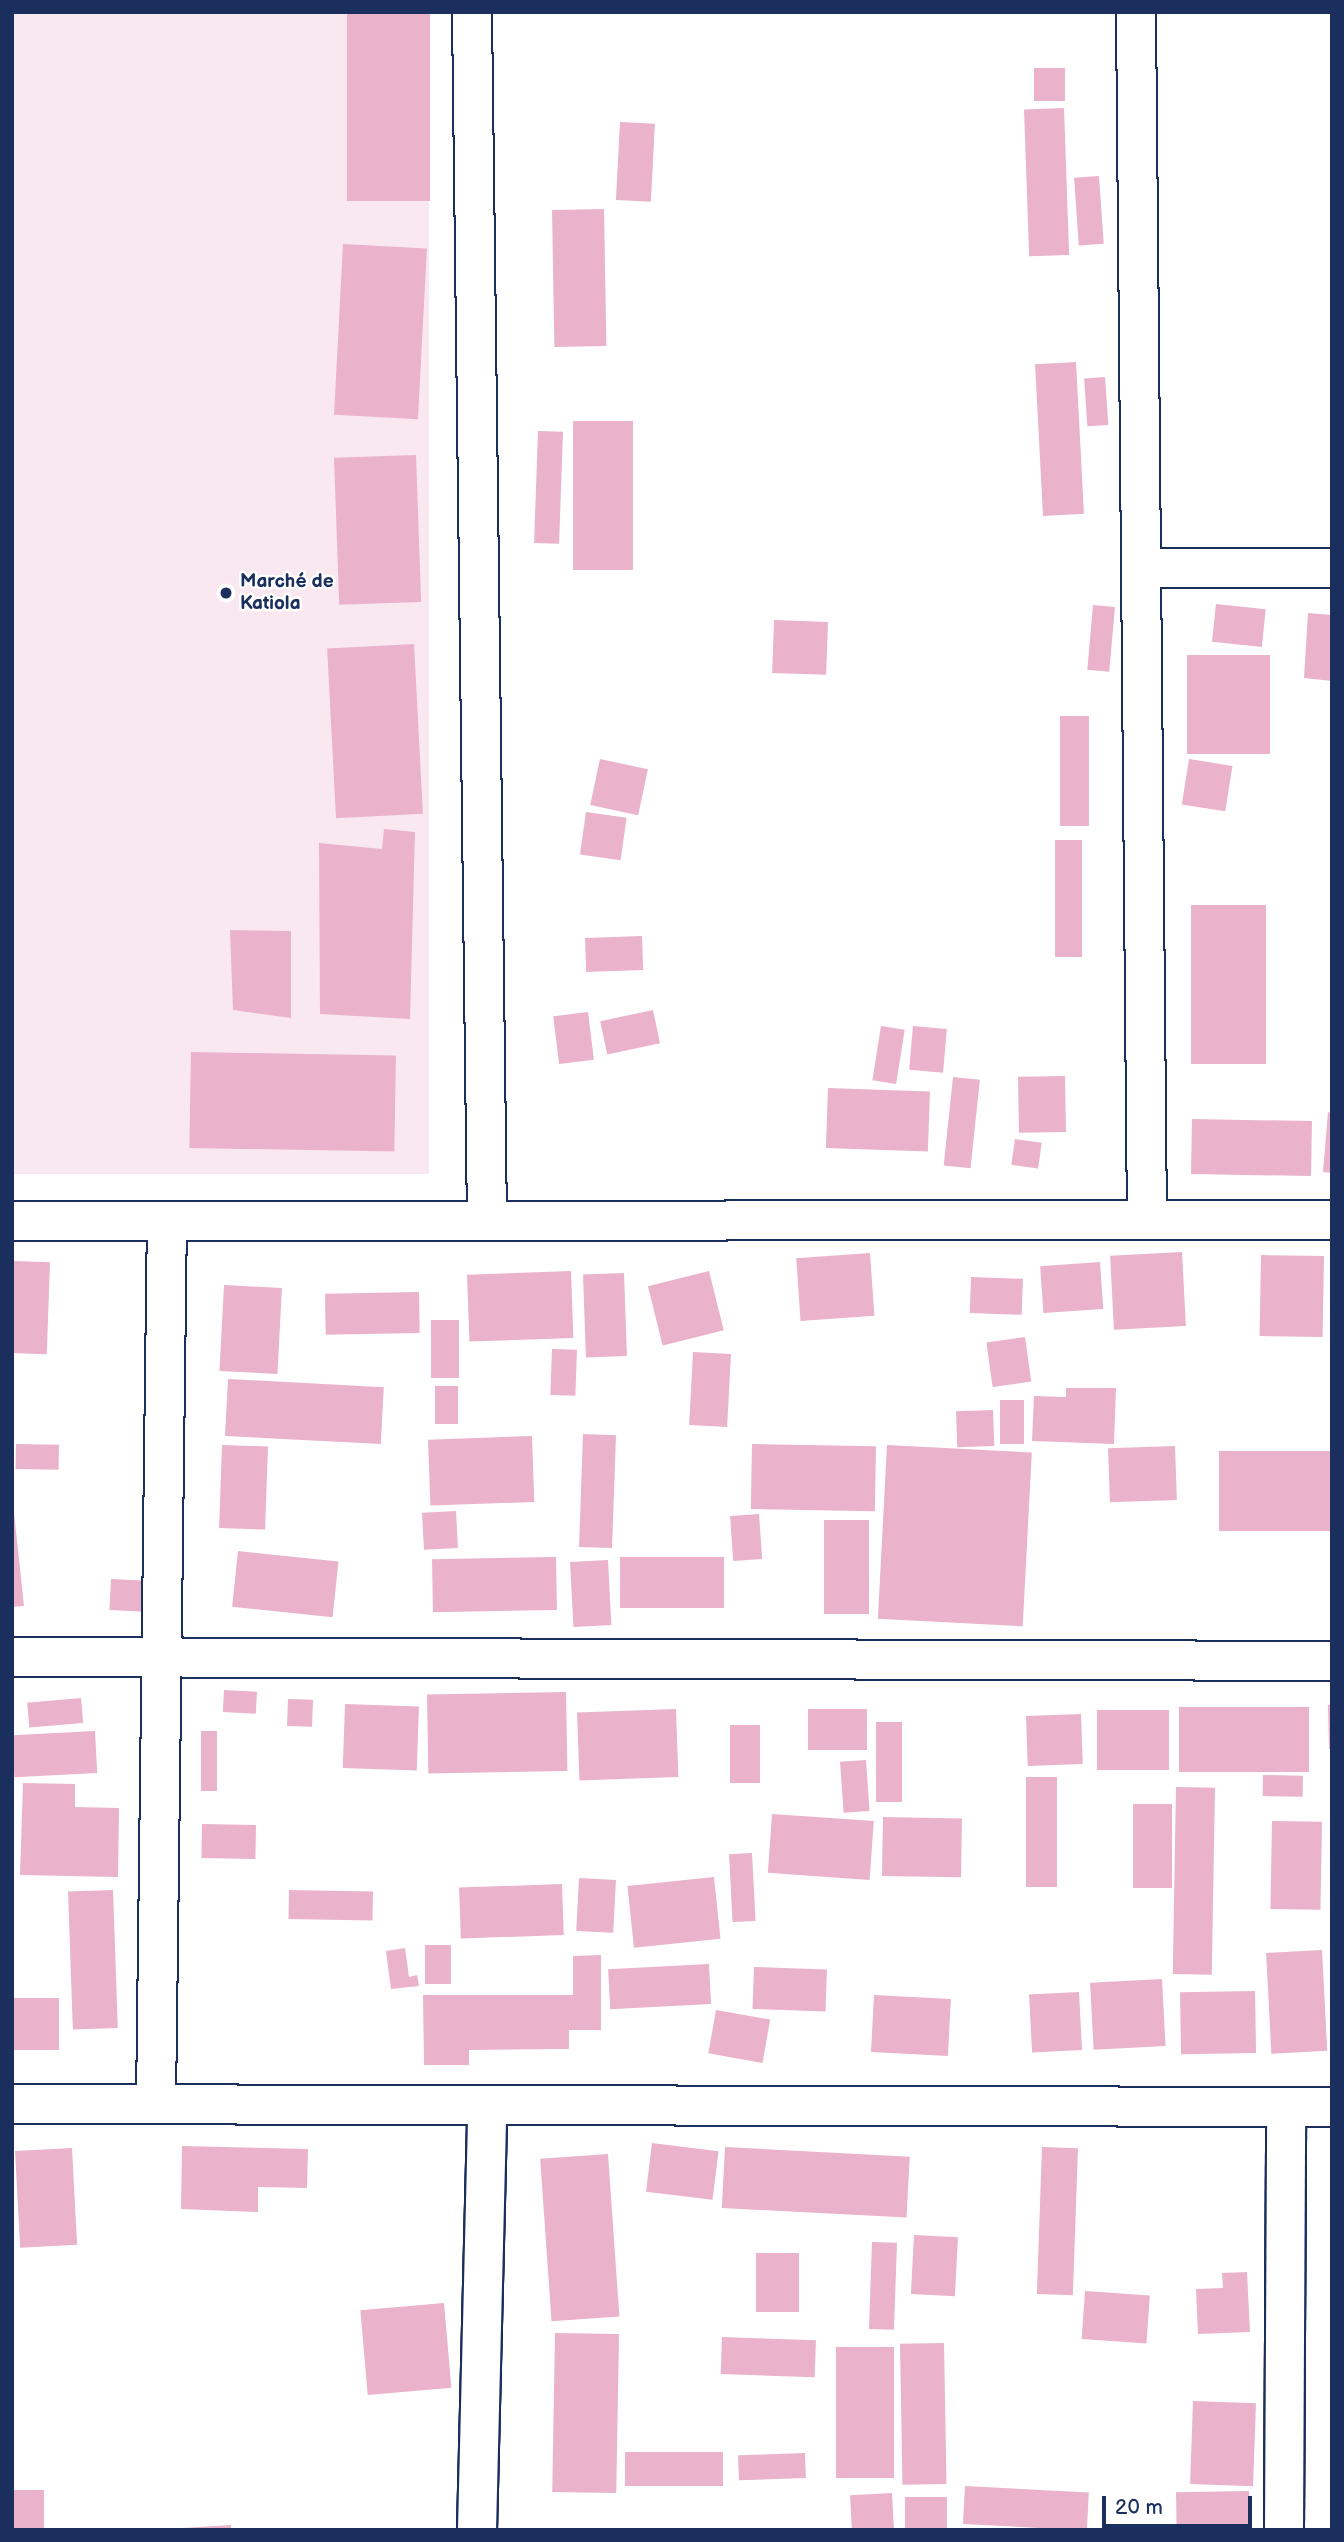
<!DOCTYPE html>
<html>
<head>
<meta charset="utf-8">
<style>
	body { margin:0 }
	#map { position:relative; width:1344px; height:2542px; overflow:hidden; background:#fff; font-family:"Balsamiq Sans",sans-serif }
	div>[style] { position:absolute }
	[style*='--x'] { left:calc(var(--x)*1px); top:calc(var(--y)*1px); width:calc(var(--w)*1px); rotate:calc(var(--a)*1deg) }
	.built>* { inset:0; background:#f9e8ef; transform-origin:0 0 }
	.building>* { inset:0; background:#eab3cb; transform-origin:0 0 }
	.roads { filter:drop-shadow(2px 0 #1b2f5e) drop-shadow(-2px 0 #1b2f5e) drop-shadow(0 2px #1b2f5e) drop-shadow(0 -2px #1b2f5e) }
	.minor>* { height:38px; margin:-19px; padding:0 19px; transform-origin:19px; border-radius:19px; background:#fff }
	.dots>* { width:19px; height:19px; translate:-50% -50%; box-sizing:border-box; border:4px solid #fff; border-radius:50% }
	span { translate:-50% -50%; white-space:nowrap; text-align:center; line-height:1.15; -webkit-text-stroke:5px #fff; paint-order:stroke }
	.poi-label { font-size:19px; color:#1b2f5e; font-weight:700 }
	.left { translate:0 -50%; text-align:left }
	.frame { position:absolute; inset:0; border:14px solid #1b2f5e; pointer-events:none }
	.scale { position:absolute; left:1102px; top:2496px; width:150px; height:32px; box-sizing:border-box; border:4px solid #1b2f5e; border-top:0; padding-left:9px; font-size:21px; line-height:24px; white-space:nowrap; color:#1b2f5e; -webkit-text-stroke:5px #fff; paint-order:stroke }
</style>
</head>
<body>
<div id="map">
	<div class="built">
		<i style="left:12px;top:12px;width:417px;height:1162px"></i>
	</div>
	<div class="building">
		<i style="left:347px;top:12px;width:83px;height:189px"></i>
		<i style="left:1034px;top:68px;width:31px;height:33px"></i>
		<i style="left:1064px;top:108px;width:147px;height:40px;rotate:88deg"></i>
		<i style="left:620px;top:122px;width:35px;height:78px;rotate:3deg"></i>
		<i style="left:1099px;top:176px;width:68px;height:25px;rotate:86deg"></i>
		<i style="left:604px;top:209px;width:137px;height:52px;rotate:89deg"></i>
		<i style="left:343px;top:244px;width:84px;height:171px;rotate:3deg"></i>
		<i style="left:1076px;top:362px;width:152px;height:41px;rotate:87deg"></i>
		<i style="left:1105px;top:377px;width:48px;height:21px;rotate:86deg"></i>
		<i style="left:633px;top:421px;width:149px;height:60px;rotate:90deg"></i>
		<i style="left:538px;top:431px;width:25px;height:112px;rotate:2deg"></i>
		<i style="left:416px;top:455px;width:147px;height:82px;rotate:88deg"></i>
		<i style="left:1216px;top:604px;width:50px;height:38px;rotate:6deg"></i>
		<i style="left:1093px;top:605px;width:22px;height:65px;rotate:5deg"></i>
		<i style="clip-path:polygon(1308px 613px,1332px 615px,1332px 681px,1304px 678px)"></i>
		<i style="left:774px;top:620px;width:54px;height:53px;rotate:2deg"></i>
		<i style="left:414px;top:644px;width:170px;height:87px;rotate:87deg"></i>
		<i style="left:1270px;top:655px;width:99px;height:83px;rotate:90deg"></i>
		<i style="left:1060px;top:716px;width:29px;height:110px"></i>
		<i style="left:600px;top:759px;width:49px;height:47px;rotate:12deg"></i>
		<i style="left:1189px;top:759px;width:44px;height:46px;rotate:9deg"></i>
		<i style="left:586px;top:812px;width:41px;height:43px;rotate:8deg"></i>
		<i style="clip-path:polygon(384px 829px,415px 832px,410px 1019px,320px 1014px,319px 843px,382px 849px)"></i>
		<i style="left:1055px;top:840px;width:27px;height:117px"></i>
		<i style="left:1191px;top:905px;width:75px;height:159px"></i>
		<i style="clip-path:polygon(230px 930px,291px 931px,291px 1018px,233px 1010px)"></i>
		<i style="left:642px;top:936px;width:34px;height:57px;rotate:88deg"></i>
		<i style="left:653px;top:1010px;width:34px;height:54px;rotate:78deg"></i>
		<i style="left:588px;top:1012px;width:48px;height:35px;rotate:83deg"></i>
		<i style="left:881px;top:1026px;width:24px;height:55px;rotate:9deg"></i>
		<i style="left:913px;top:1026px;width:34px;height:44px;rotate:5deg"></i>
		<i style="left:191px;top:1052px;width:205px;height:96px;rotate:1deg"></i>
		<i style="left:1065px;top:1076px;width:56px;height:47px;rotate:89deg"></i>
		<i style="left:953px;top:1077px;width:27px;height:89px;rotate:6deg"></i>
		<i style="left:828px;top:1088px;width:102px;height:60px;rotate:2deg"></i>
		<i style="clip-path:polygon(1328px 1112px,1332px 1113px,1332px 1173px,1323px 1172px)"></i>
		<i style="left:1192px;top:1119px;width:120px;height:55px;rotate:1deg"></i>
		<i style="left:1015px;top:1139px;width:27px;height:26px;rotate:8deg"></i>
		<i style="left:1182px;top:1252px;width:74px;height:72px;rotate:87deg"></i>
		<i style="left:870px;top:1253px;width:63px;height:74px;rotate:86deg"></i>
		<i style="left:1261px;top:1255px;width:63px;height:81px;rotate:1deg"></i>
		<i style="left:12px;top:1261px;width:38px;height:92px;rotate:2deg"></i>
		<i style="left:1100px;top:1262px;width:47px;height:60px;rotate:86deg"></i>
		<i style="left:571px;top:1271px;width:67px;height:104px;rotate:88deg"></i>
		<i style="left:709px;top:1271px;width:61px;height:63px;rotate:76deg"></i>
		<i style="left:624px;top:1273px;width:83px;height:41px;rotate:88deg"></i>
		<i style="left:971px;top:1277px;width:52px;height:36px;rotate:2deg"></i>
		<i style="left:224px;top:1285px;width:58px;height:86px;rotate:3deg"></i>
		<i style="left:419px;top:1292px;width:41px;height:94px;rotate:89deg"></i>
		<i style="left:431px;top:1320px;width:28px;height:58px"></i>
		<i style="left:1025px;top:1337px;width:45px;height:39px;rotate:82deg"></i>
		<i style="left:552px;top:1349px;width:25px;height:46px;rotate:2deg"></i>
		<i style="left:693px;top:1352px;width:38px;height:73px;rotate:3deg"></i>
		<i style="left:228px;top:1379px;width:156px;height:57px;rotate:3deg"></i>
		<i style="left:435px;top:1386px;width:23px;height:38px"></i>
		<i style="clip-path:polygon(1066px 1388px,1116px 1388px,1114px 1444px,1032px 1441px,1034px 1396px,1066px 1397px)"></i>
		<i style="left:1024px;top:1400px;width:44px;height:24px;rotate:90deg"></i>
		<i style="left:993px;top:1410px;width:36px;height:37px;rotate:88deg"></i>
		<i style="left:583px;top:1434px;width:33px;height:113px;rotate:2deg"></i>
		<i style="left:532px;top:1436px;width:66px;height:104px;rotate:88deg"></i>
		<i style="left:16px;top:1444px;width:43px;height:25px;rotate:1deg"></i>
		<i style="left:752px;top:1444px;width:124px;height:65px;rotate:1deg"></i>
		<i style="left:222px;top:1445px;width:46px;height:83px;rotate:2deg"></i>
		<i style="left:887px;top:1445px;width:145px;height:174px;rotate:3deg"></i>
		<i style="left:1175px;top:1446px;width:54px;height:67px;rotate:88deg"></i>
		<i style="left:1219px;top:1451px;width:113px;height:80px"></i>
		<i style="clip-path:polygon(12px 1494px,24px 1606px,12px 1607px)"></i>
		<i style="left:456px;top:1511px;width:37px;height:34px;rotate:87deg"></i>
		<i style="left:759px;top:1514px;width:45px;height:29px;rotate:86deg"></i>
		<i style="left:824px;top:1520px;width:45px;height:94px"></i>
		<i style="left:238px;top:1551px;width:101px;height:56px;rotate:6deg"></i>
		<i style="left:556px;top:1557px;width:53px;height:124px;rotate:89deg"></i>
		<i style="left:724px;top:1557px;width:51px;height:104px;rotate:90deg"></i>
		<i style="left:608px;top:1560px;width:65px;height:38px;rotate:87deg"></i>
		<i style="left:111px;top:1579px;width:35px;height:31px;rotate:3deg"></i>
		<i style="left:224px;top:1690px;width:33px;height:22px;rotate:3deg"></i>
		<i style="left:566px;top:1692px;width:79px;height:139px;rotate:89deg"></i>
		<i style="left:81px;top:1698px;width:25px;height:54px;rotate:85deg"></i>
		<i style="left:288px;top:1699px;width:25px;height:27px;rotate:2deg"></i>
		<i style="left:345px;top:1704px;width:74px;height:64px;rotate:2deg"></i>
		<i style="clip-path:polygon(1332px 1704px,1332px 1749px,1329px 1749px,1328px 1705px)"></i>
		<i style="left:1179px;top:1707px;width:130px;height:65px"></i>
		<i style="left:676px;top:1709px;width:68px;height:99px;rotate:88deg"></i>
		<i style="left:867px;top:1709px;width:41px;height:59px;rotate:90deg"></i>
		<i style="left:1097px;top:1710px;width:72px;height:60px"></i>
		<i style="left:1081px;top:1714px;width:50px;height:55px;rotate:88deg"></i>
		<i style="left:876px;top:1722px;width:26px;height:80px"></i>
		<i style="left:730px;top:1725px;width:30px;height:58px"></i>
		<i style="left:95px;top:1731px;width:42px;height:83px;rotate:87deg"></i>
		<i style="left:217px;top:1731px;width:60px;height:16px;rotate:90deg"></i>
		<i style="left:866px;top:1760px;width:51px;height:26px;rotate:86deg"></i>
		<i style="left:1263px;top:1775px;width:40px;height:21px;rotate:1deg"></i>
		<i style="left:1026px;top:1777px;width:31px;height:110px"></i>
		<i style="clip-path:polygon(23px 1783px,75px 1784px,75px 1807px,119px 1808px,118px 1877px,20px 1875px)"></i>
		<i style="left:1176px;top:1787px;width:39px;height:187px;rotate:1deg"></i>
		<i style="left:1133px;top:1804px;width:39px;height:84px"></i>
		<i style="left:772px;top:1814px;width:102px;height:59px;rotate:4deg"></i>
		<i style="left:883px;top:1817px;width:79px;height:59px;rotate:1deg"></i>
		<i style="left:1272px;top:1821px;width:50px;height:88px;rotate:1deg"></i>
		<i style="left:202px;top:1824px;width:54px;height:34px;rotate:1deg"></i>
		<i style="left:752px;top:1853px;width:68px;height:23px;rotate:87deg"></i>
		<i style="left:714px;top:1877px;width:62px;height:87px;rotate:84deg"></i>
		<i style="left:579px;top:1878px;width:37px;height:53px;rotate:3deg"></i>
		<i style="left:562px;top:1884px;width:51px;height:103px;rotate:88deg"></i>
		<i style="left:113px;top:1890px;width:138px;height:45px;rotate:88deg"></i>
		<i style="left:289px;top:1890px;width:84px;height:29px;rotate:1deg"></i>
		<i style="left:425px;top:1945px;width:26px;height:39px"></i>
		<i style="clip-path:polygon(405px 1948px,409px 1977px,417px 1975px,419px 1986px,391px 1989px,386px 1951px)"></i>
		<i style="left:1322px;top:1950px;width:101px;height:56px;rotate:87deg"></i>
		<i style="clip-path:polygon(601px 1955px,601px 2030px,569px 2030px,569px 2049px,469px 2050px,469px 2065px,424px 2065px,423px 1995px,573px 1995px,573px 1956px)"></i>
		<i style="left:709px;top:1964px;width:40px;height:101px;rotate:87deg"></i>
		<i style="left:754px;top:1967px;width:73px;height:42px;rotate:2deg"></i>
		<i style="left:1162px;top:1979px;width:67px;height:72px;rotate:87deg"></i>
		<i style="left:1255px;top:1991px;width:62px;height:75px;rotate:89deg"></i>
		<i style="left:1079px;top:1992px;width:58px;height:50px;rotate:87deg"></i>
		<i style="left:874px;top:1995px;width:77px;height:57px;rotate:3deg"></i>
		<i style="left:12px;top:1998px;width:47px;height:52px"></i>
		<i style="left:716px;top:2010px;width:55px;height:44px;rotate:10deg"></i>
		<i style="left:652px;top:2143px;width:67px;height:49px;rotate:7deg"></i>
		<i style="clip-path:polygon(182px 2146px,308px 2149px,307px 2188px,258px 2187px,258px 2212px,181px 2209px)"></i>
		<i style="left:725px;top:2147px;width:185px;height:61px;rotate:3deg"></i>
		<i style="left:1042px;top:2147px;width:36px;height:147px;rotate:2deg"></i>
		<i style="left:72px;top:2148px;width:97px;height:57px;rotate:87deg"></i>
		<i style="left:608px;top:2154px;width:163px;height:68px;rotate:86deg"></i>
		<i style="left:914px;top:2235px;width:44px;height:59px;rotate:3deg"></i>
		<i style="left:872px;top:2242px;width:25px;height:87px;rotate:2deg"></i>
		<i style="left:756px;top:2253px;width:43px;height:59px"></i>
		<i style="clip-path:polygon(1247px 2272px,1250px 2332px,1198px 2334px,1196px 2289px,1223px 2288px,1222px 2273px)"></i>
		<i style="left:1085px;top:2291px;width:65px;height:48px;rotate:4deg"></i>
		<i style="left:444px;top:2303px;width:85px;height:84px;rotate:85deg"></i>
		<i style="left:555px;top:2333px;width:64px;height:159px;rotate:1deg"></i>
		<i style="left:722px;top:2337px;width:94px;height:37px;rotate:2deg"></i>
		<i style="left:944px;top:2343px;width:141px;height:44px;rotate:89deg"></i>
		<i style="left:836px;top:2347px;width:58px;height:131px"></i>
		<i style="left:1193px;top:2401px;width:63px;height:83px;rotate:2deg"></i>
		<i style="left:625px;top:2452px;width:98px;height:34px"></i>
		<i style="left:805px;top:2453px;width:25px;height:67px;rotate:88deg"></i>
		<i style="left:965px;top:2486px;width:124px;height:38px;rotate:3deg"></i>
		<i style="left:14px;top:2490px;width:30px;height:40px"></i>
		<i style="left:1249px;top:2491px;width:39px;height:73px;rotate:89deg"></i>
		<i style="left:892px;top:2493px;width:37px;height:42px;rotate:87deg"></i>
		<i style="left:905px;top:2497px;width:42px;height:33px"></i>
		<i style="clip-path:polygon(231px 2525px,231px 2530px,183px 2530px,183px 2528px)"></i>
	</div>
	<div class="roads">
		<div class="minor">
			<i style="--x:472;--y:12;--w:1208;--a:89.29"></i>
			<i style="--x:1136;--y:12;--w:1208;--a:89.48"></i>
			<i style="--x:1141;--y:568;--w:191;--a:0"></i>
			<i style="--x:12;--y:1221;--w:1320;--a:-0.04"></i>
			<i style="--x:12;--y:1657;--w:1320;--a:0.17"></i>
			<i style="--x:156;--y:2103;--w:882;--a:-89.29"></i>
			<i style="--x:12;--y:2104;--w:1320;--a:0.13"></i>
			<i style="--x:477;--y:2530;--w:424;--a:-88.6"></i>
			<i style="--x:1284;--y:2530;--w:422;--a:-89.7"></i>
		</div>
	</div>
	<div class="dots">
		<i style="left:226px;top:593px;background:#1b2f5e"></i>
	</div>
	<div class="poi-label">
		<span class="left" style="left:240px;top:593px">Marché de<br>Katiola</span>
	</div>
	<div class="frame"></div>
	<div class="scale">20 m</div>
</div>
</body>
</html>
